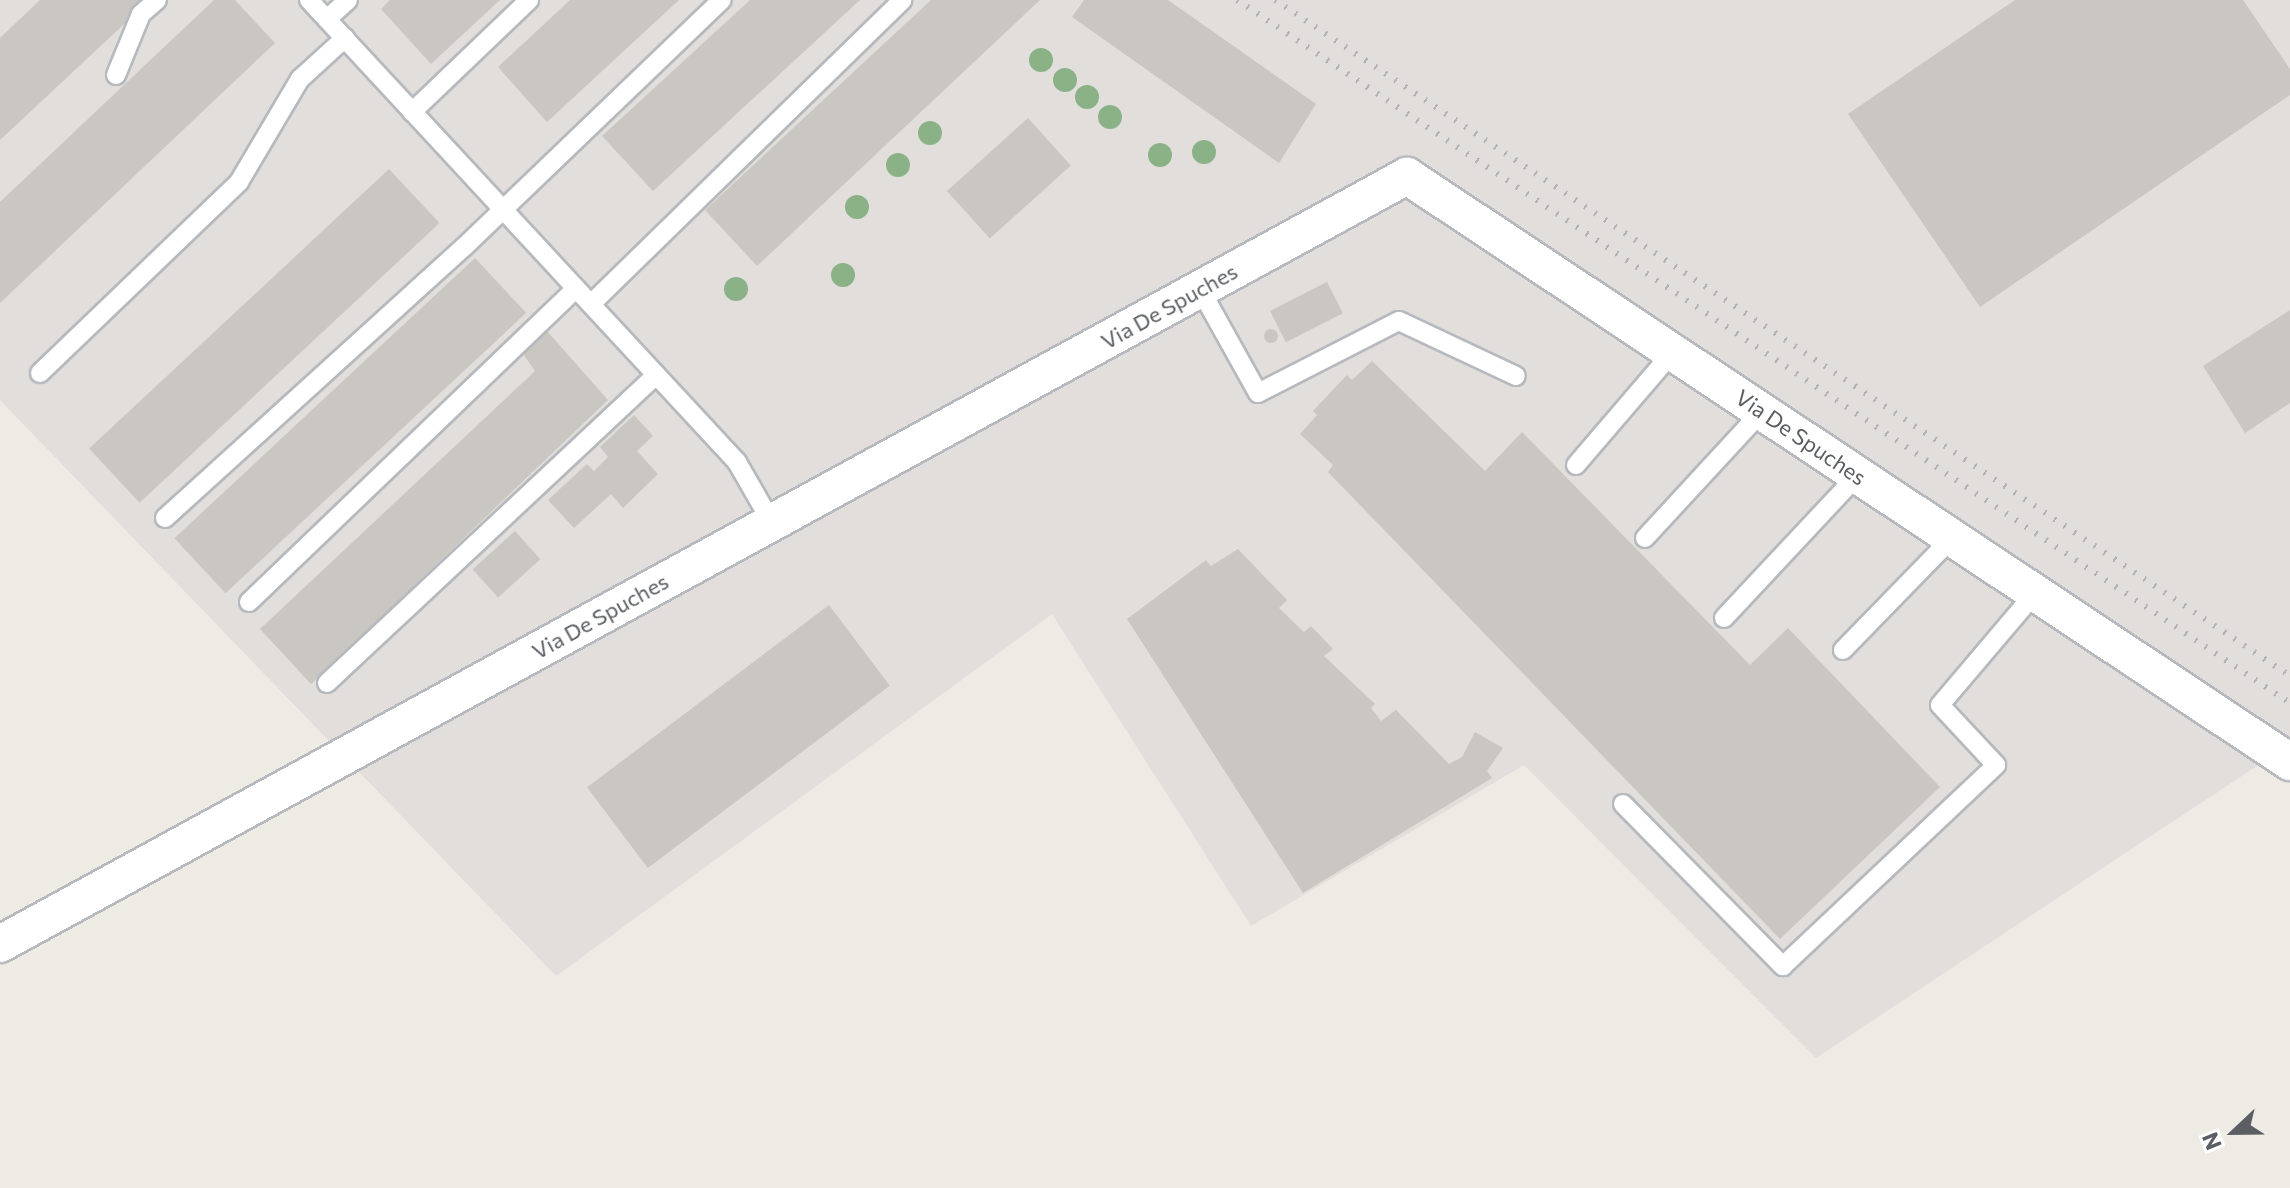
<!DOCTYPE html>
<html>
<head>
<meta charset="utf-8">
<style>
	body { margin:0 }
	#map { position:relative; width:2290px; height:1188px; overflow:hidden; background:#edebe3; font-family:Commissioner,sans-serif }
	div>[style] { position:absolute }
	[style*='--x'] { left:calc(var(--x)*1px); top:calc(var(--y)*1px); width:calc(var(--w)*1px); rotate:calc(var(--a)*1deg) }
	.industrial>* { inset:0; background:#e1dedb }
	.building>* { inset:0; background:#cac7c2; transform-origin:0 0 }
	.round { border-radius:50% }
	.roads { filter:drop-shadow(2px 0 #b6b9bd) drop-shadow(-2px 0 #b6b9bd) drop-shadow(0 2px #b6b9bd) drop-shadow(0 -2px #b6b9bd) }
	.lane>* { height:18px; margin:-9px; padding:0 9px; transform-origin:9px; border-radius:9px; background:#fff }
	.street>* { height:36px; margin:-18px; padding:0 18px; transform-origin:18px; border-radius:18px; background:#fff }
	.rail>* { height:6px; margin-top:-3px; transform-origin:0; background:repeating-linear-gradient(90deg,#b2b3b3 0 2px,transparent 0 12px) }
	.trees>* { width:24px; height:24px; margin:-12px; border-radius:50%; background:#8bb287 }
	span { translate:-50% -50%; white-space:nowrap; text-align:center; line-height:1.15; -webkit-text-stroke:6px #fff; paint-order:stroke }
	.street-label { font-size:22px; color:#5b5f63 }
	.north { position:absolute; left:2194px; top:1092px; width:80px; height:80px; -webkit-text-stroke:6px #fff; paint-order:stroke; rotate:248deg; font-size:22px; font-weight:700; line-height:32px; text-align:center; color:#5b5f63 }
	.north::after { content:''; display:block; margin:auto; width:28px; height:36px; background:#5b5f63; clip-path:polygon(50% 0,100% 100%,50% 72%,0 100%) }
</style>
</head>
<body>
<div id="map">
	<div class="industrial">
		<i style="clip-path:polygon(0 0,2290px 0,2290px 744px,1816px 1058px,1524px 765px,1251px 926px,1052px 614px,556px 976px,0 400px)"></i>
	</div>
	<div class="building">
		<i style="clip-path:polygon(40px 0,150px 0,0 140px,0 38px)"></i>
		<i style="clip-path:polygon(214px 0,235px 0,275px 43px,0 303px,0 202px)"></i>
		<i style="clip-path:polygon(390px 0,500px 0,431px 64px,381px 9px)"></i>
		<i style="clip-path:polygon(570px 0,679px 0,547px 122px,498px 67px)"></i>
		<i style="clip-path:polygon(750px 0,860px 0,653px 191px,602px 136px)"></i>
		<i style="clip-path:polygon(931px 0,1040px 0,757px 266px,705px 210px)"></i>
		<i style="clip-path:polygon(1084px 0,1168px 0,1316px 104px,1279px 163px,1072px 17px)"></i>
		<i style="clip-path:polygon(2015px 0,2243px 0,2290px 69px,2290px 95px,1980px 307px,1848px 114px)"></i>
		<i style="left:1028px;top:118px;width:64px;height:109px;rotate:48deg"></i>
		<i style="left:389px;top:169px;width:74px;height:410px;rotate:47deg"></i>
		<i style="left:475px;top:258px;width:75px;height:411px;rotate:47deg"></i>
		<i style="left:1327px;top:282px;width:35px;height:64px;rotate:63deg"></i>
		<i style="clip-path:polygon(2290px 310px,2290px 403px,2245px 433px,2203px 366px)"></i>
		<i class="round" style="left:1264px;top:329px;width:14px;height:14px"></i>
		<i style="clip-path:polygon(547px 331px,608px 400px,311px 684px,260px 629px,535px 371px,523px 354px)"></i>
		<i style="clip-path:polygon(1372px 361px,1485px 471px,1522px 432px,1750px 665px,1788px 628px,1940px 787px,1780px 939px,1328px 472px,1333px 465px,1300px 434px,1317px 415px,1313px 411px,1347px 375px,1352px 380px)"></i>
		<i style="clip-path:polygon(634px 415px,653px 436px,637px 451px,658px 474px,623px 508px,611px 494px,574px 528px,548px 500px,587px 464px,594px 471px,608px 457px,600px 447px)"></i>
		<i style="left:515px;top:531px;width:38px;height:57px;rotate:48deg"></i>
		<i style="clip-path:polygon(1238px 549px,1287px 600px,1279px 608px,1304px 632px,1311px 626px,1333px 649px,1324px 656px,1375px 704px,1371px 708px,1381px 721px,1396px 710px,1449px 764px,1462px 757px,1475px 732px,1503px 748px,1487px 771px,1492px 778px,1303px 893px,1127px 619px,1206px 560px,1211px 566px)"></i>
		<i style="left:829px;top:605px;width:101px;height:303px;rotate:53deg"></i>
	</div>
	<div class="roads">
		<div class="lane">
			<i style="--x:309;--y:0;--w:630;--a:47.19"></i>
			<i style="--x:737;--y:462;--w:70;--a:60.2"></i>
			<i style="--x:327;--y:19;--w:28;--a:-42"></i>
			<i style="--x:116;--y:75;--w:66;--a:-67.7"></i>
			<i style="--x:141;--y:14;--w:21;--a:-41"></i>
			<i style="--x:412;--y:112;--w:162;--a:-43.7"></i>
			<i style="--x:1200;--y:289;--w:119;--a:60.9"></i>
			<i style="--x:1258;--y:393;--w:158;--a:-27.1"></i>
			<i style="--x:1399;--y:321;--w:129;--a:25.2"></i>
			<i style="--x:591;--y:304;--w:435;--a:-44.3"></i>
			<i style="--x:40;--y:373;--w:276;--a:-43.8"></i>
			<i style="--x:239;--y:182;--w:120;--a:-59.4"></i>
			<i style="--x:300;--y:79;--w:61;--a:-42.3"></i>
			<i style="--x:1576;--y:465;--w:149;--a:-49.4"></i>
			<i style="--x:165;--y:518;--w:404;--a:-42.2"></i>
			<i style="--x:464;--y:247;--w:357;--a:-43.8"></i>
			<i style="--x:1645;--y:538;--w:173;--a:-47.3"></i>
			<i style="--x:249;--y:602;--w:453;--a:-43.8"></i>
			<i style="--x:1724;--y:618;--w:196;--a:-46.9"></i>
			<i style="--x:1843;--y:650;--w:156;--a:-45.8"></i>
			<i style="--x:327;--y:683;--w:451;--a:-43.1"></i>
			<i style="--x:1623;--y:804;--w:228;--a:45.4"></i>
			<i style="--x:1783;--y:966;--w:293;--a:-43.3"></i>
			<i style="--x:1996;--y:765;--w:82;--a:-133"></i>
			<i style="--x:1940;--y:705;--w:147;--a:-49.7"></i>
		</div>
		<div class="street">
			<i style="--x:0;--y:944;--w:1603;--a:-28.63"></i>
			<i style="--x:1407;--y:176;--w:1060;--a:33.57"></i>
		</div>
	</div>
	<div class="rail">
		<i style="--x:1237;--y:0;--w:1266;--a:33.73"></i>
		<i style="--x:1275;--y:0;--w:1220;--a:33.66"></i>
	</div>
	<div class="trees">
		<i style="left:1041px;top:60px"></i>
		<i style="left:1065px;top:80px"></i>
		<i style="left:1087px;top:97px"></i>
		<i style="left:1110px;top:117px"></i>
		<i style="left:930px;top:133px"></i>
		<i style="left:1204px;top:152px"></i>
		<i style="left:1160px;top:155px"></i>
		<i style="left:898px;top:165px"></i>
		<i style="left:857px;top:207px"></i>
		<i style="left:843px;top:275px"></i>
		<i style="left:736px;top:289px"></i>
	</div>
	<div class="street-label">
		<span style="left:1169px;top:306px;rotate:-29deg">Via De Spuches</span>
		<span style="left:1801px;top:437px;rotate:34deg">Via De Spuches</span>
		<span style="left:600px;top:616px;rotate:-29deg">Via De Spuches</span>
	</div>
	<div class="north">N</div>
</div>
</body>
</html>
